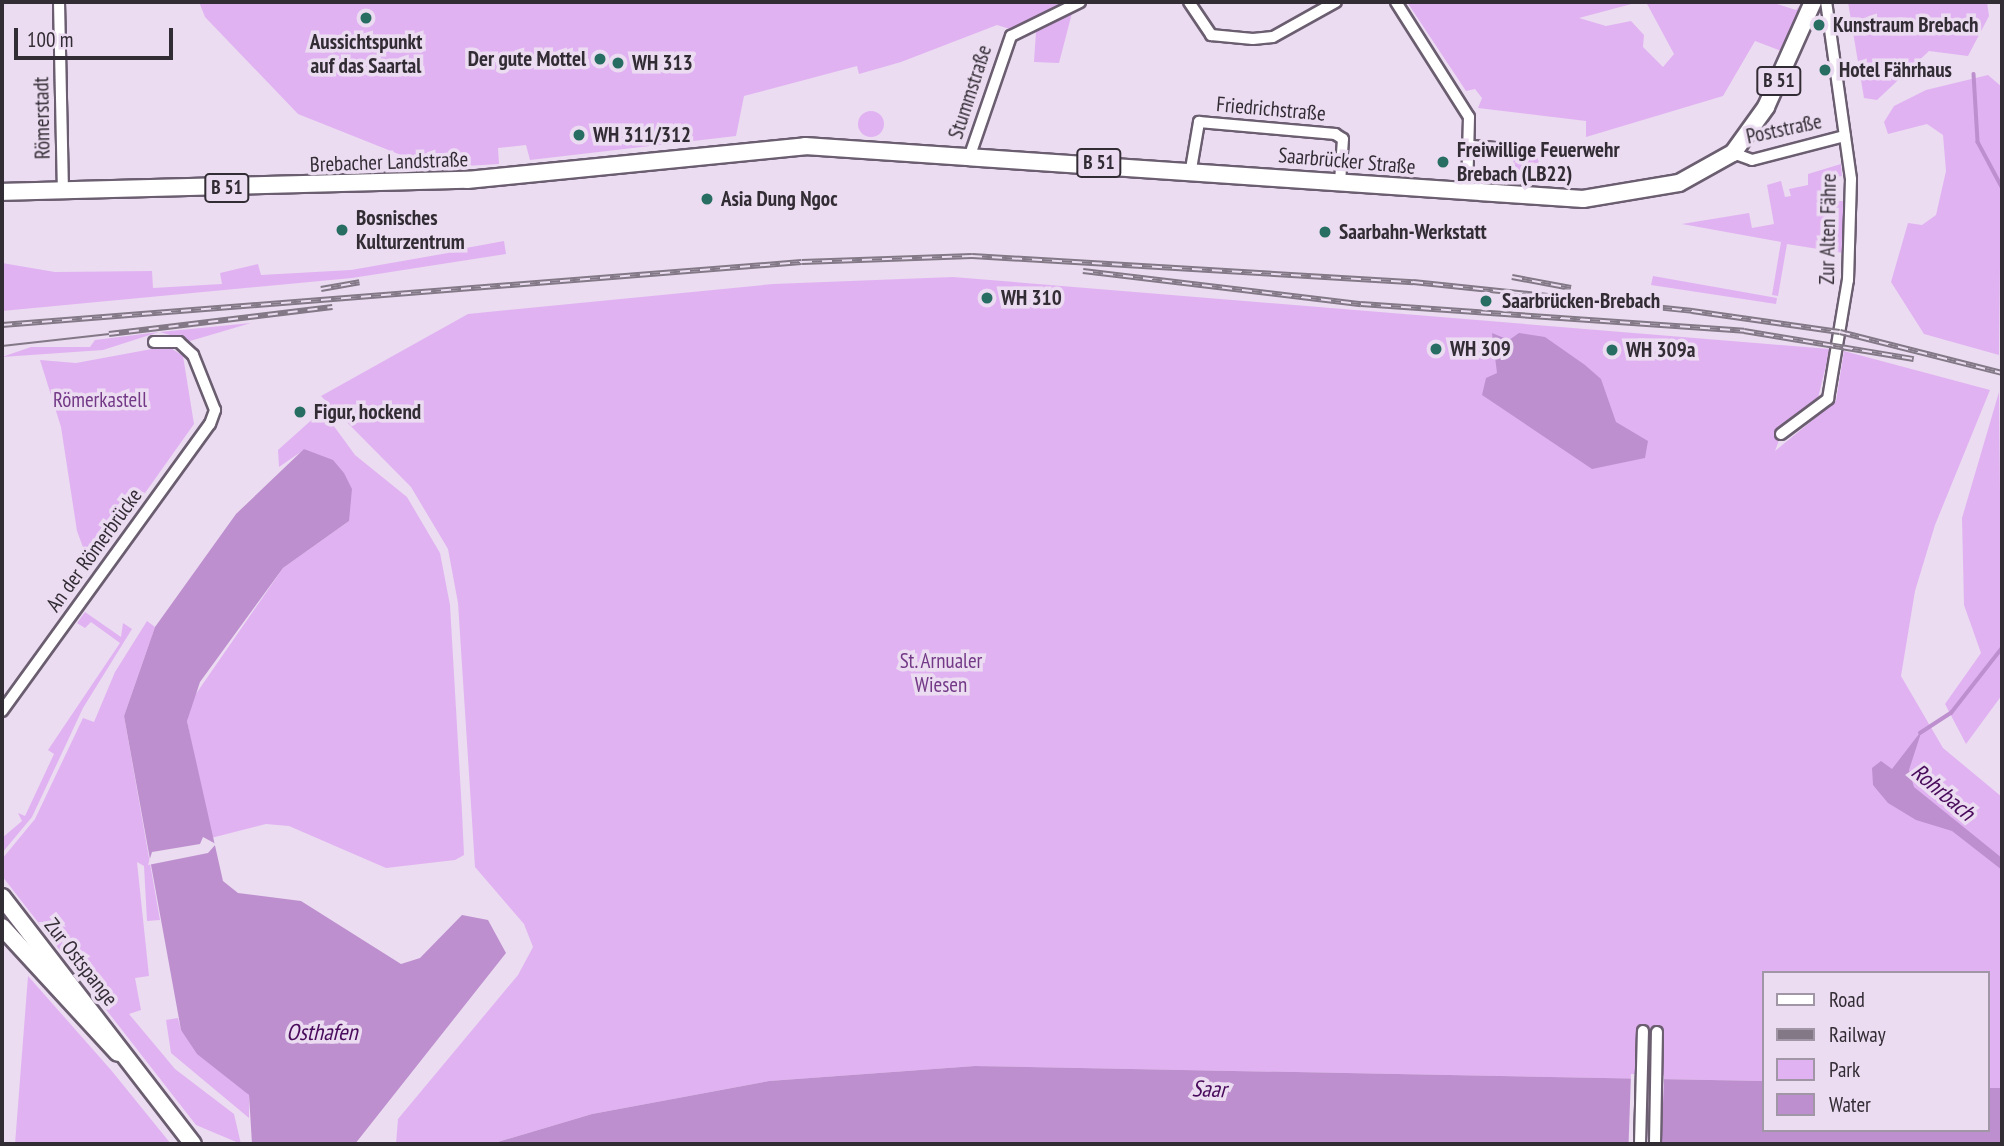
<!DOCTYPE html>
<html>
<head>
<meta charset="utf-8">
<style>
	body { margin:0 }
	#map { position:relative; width:2004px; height:1146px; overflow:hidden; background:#ebdcf1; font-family:"PT Sans Narrow",sans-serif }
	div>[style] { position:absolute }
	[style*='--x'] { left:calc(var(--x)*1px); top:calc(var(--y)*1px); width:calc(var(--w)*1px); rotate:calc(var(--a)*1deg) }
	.green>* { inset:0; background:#e1b2f2 }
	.round { border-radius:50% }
	.water>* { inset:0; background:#be8fcf }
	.pier>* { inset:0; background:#ebdcf1; transform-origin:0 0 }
	.stream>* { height:3.5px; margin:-1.75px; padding:0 1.75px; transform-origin:1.75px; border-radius:1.75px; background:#be8fcf }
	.roads { filter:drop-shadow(2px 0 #6b5e70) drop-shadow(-2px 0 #6b5e70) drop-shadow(0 2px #6b5e70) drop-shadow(0 -2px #6b5e70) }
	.street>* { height:10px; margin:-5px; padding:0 5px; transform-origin:5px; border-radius:5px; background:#fff }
	.primary>* { height:16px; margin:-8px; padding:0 8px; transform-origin:8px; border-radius:8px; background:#fff }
	.tram>* { height:2px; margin:-1px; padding:0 1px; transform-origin:1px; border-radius:1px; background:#827886 }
	.rail>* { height:6px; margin-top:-3px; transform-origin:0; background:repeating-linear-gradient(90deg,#ebdcf1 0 10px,#827886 0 20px); box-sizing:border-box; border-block:2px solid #827886 }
	.dots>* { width:19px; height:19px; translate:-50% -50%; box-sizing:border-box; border:4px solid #ebdcf1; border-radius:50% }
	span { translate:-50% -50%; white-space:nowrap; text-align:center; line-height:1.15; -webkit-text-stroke:7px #ebdcf1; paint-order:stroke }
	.shield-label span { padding:2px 5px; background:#ebdcf1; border:2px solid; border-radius:5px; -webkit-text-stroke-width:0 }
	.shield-label { font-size:19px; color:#322c34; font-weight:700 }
	.poi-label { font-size:21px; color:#322c34; font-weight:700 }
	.left { translate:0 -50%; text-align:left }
	.right { translate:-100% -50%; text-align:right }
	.street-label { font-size:21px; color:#322c34 }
	.park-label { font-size:21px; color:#733987 }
	.water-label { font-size:23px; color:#490b5b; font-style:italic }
	.frame { position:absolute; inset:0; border:4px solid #322c34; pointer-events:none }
	.legend { position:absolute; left:1762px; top:971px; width:228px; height:161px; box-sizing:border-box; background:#ebdcf1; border:2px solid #a196a5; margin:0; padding:9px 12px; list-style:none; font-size:21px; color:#322c34 }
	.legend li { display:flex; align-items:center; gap:14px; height:35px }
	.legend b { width:35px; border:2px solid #a196a5 }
	.scale { position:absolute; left:14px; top:28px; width:159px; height:32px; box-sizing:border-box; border:4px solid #322c34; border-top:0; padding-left:9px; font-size:21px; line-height:24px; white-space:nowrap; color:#322c34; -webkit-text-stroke:5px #ebdcf1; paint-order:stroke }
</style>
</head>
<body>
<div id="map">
	<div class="green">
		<i style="clip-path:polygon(199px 2px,1068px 2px,1010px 29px,997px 25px,901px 62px,859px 74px,857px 66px,744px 96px,736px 136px,530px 160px,526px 145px,498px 148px,499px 164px,416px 169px,416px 161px,298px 114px,205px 17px)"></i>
		<i style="clip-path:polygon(1407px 2px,1639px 2px,1579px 18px,1606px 26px,1631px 21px,1644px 35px,1643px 47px,1663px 67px,1674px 54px,1646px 2px,1771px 2px,1796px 10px,1803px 2px,1781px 51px,1755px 41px,1723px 96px,1586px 137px,1586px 121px,1478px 108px,1482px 98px,1475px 89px,1466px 91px)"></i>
		<i style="clip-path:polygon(1848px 2px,1987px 2px,1989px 16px,1968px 56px,1929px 51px,1877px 100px,1864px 98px)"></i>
		<i style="clip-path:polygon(1072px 13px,1059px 63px,1034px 62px,1036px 31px)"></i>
		<i style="clip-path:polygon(1988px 75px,2002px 87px,1999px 355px,1924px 334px,1891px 282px,1908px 223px,1922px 225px,1936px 215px,1946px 171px,1943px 135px,1927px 124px,1888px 134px,1884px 122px,1894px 106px,1926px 90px)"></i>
		<i class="round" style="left:858px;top:111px;width:26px;height:26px"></i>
		<i class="round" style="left:1513px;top:146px;width:26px;height:26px"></i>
		<i style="clip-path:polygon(1841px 164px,1842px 176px,1829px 178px,1830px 201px,1843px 201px,1843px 253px,1787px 244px,1778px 296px,1772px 295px,1781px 242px,1682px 224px,1749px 213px,1752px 228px,1774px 224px,1767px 185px,1781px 181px,1785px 197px,1791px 196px,1789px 189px,1808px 185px,1808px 174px)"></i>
		<i style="clip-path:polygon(504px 241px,506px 254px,352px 278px,2px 311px,2px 263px,55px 272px,152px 271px,153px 288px,222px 284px,220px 273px,258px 264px,261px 275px,351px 270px,448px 253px,448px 244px,455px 250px)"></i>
		<i style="clip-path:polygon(1653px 276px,1777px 298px,1776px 304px,1651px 285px)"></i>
		<i style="clip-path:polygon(953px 277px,1830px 349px,1818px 398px,1784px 427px,1775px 451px,1836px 401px,1844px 351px,1990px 390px,1935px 525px,1915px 591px,1901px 676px,1943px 748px,2002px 797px,2002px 1088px,1988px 1088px,1988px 973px,1764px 973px,1764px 1081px,975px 1066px,769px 1081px,592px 1114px,491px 1144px,396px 1144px,398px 1119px,518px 975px,533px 947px,524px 924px,475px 867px,458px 603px,448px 549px,411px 487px,321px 396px,468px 314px,773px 284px)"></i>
		<i style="clip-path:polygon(251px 323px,190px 341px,160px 332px)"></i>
		<i style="clip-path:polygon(159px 332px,103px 350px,2px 357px,31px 347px,90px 347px,95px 340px)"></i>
		<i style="clip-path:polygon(168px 346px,183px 356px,194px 424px,91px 569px,77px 531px,61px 427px,40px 360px,76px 363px)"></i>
		<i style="clip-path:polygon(1999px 392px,2002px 695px,1966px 744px,1945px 704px,1981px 653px,1964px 605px,1962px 518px)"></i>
		<i style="clip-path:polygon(316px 416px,328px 418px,355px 455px,407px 497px,440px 553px,450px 605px,462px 812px,464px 855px,455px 860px,386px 868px,289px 826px,266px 824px,211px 838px,187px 721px,191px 701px,283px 568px,349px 521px,305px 449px,279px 467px,278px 450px)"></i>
		<i style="clip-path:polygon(85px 612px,121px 637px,123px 623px,132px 629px,83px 708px,32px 817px,2px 853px,2px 838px,22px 821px,18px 813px,25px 816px,54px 754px,48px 750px,120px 643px,91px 622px,85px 628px,77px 623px)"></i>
		<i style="clip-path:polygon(147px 621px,155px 627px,124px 716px,160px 920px,147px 921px,144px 866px,137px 862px,149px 976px,135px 978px,141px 1010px,129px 1014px,175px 1069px,234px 1114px,241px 1144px,196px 1125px,2px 876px,2px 859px,35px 819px,83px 718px,94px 722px,115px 672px)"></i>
		<i style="clip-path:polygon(28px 976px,111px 1070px,171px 1144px,15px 1144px)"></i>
		<i style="clip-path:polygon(178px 1018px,181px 1030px,249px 1095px,249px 1118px,171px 1053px,166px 1020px)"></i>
	</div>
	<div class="water">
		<i style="clip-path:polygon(1492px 333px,1509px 340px,1519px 333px,1545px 337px,1585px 365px,1601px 379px,1616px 422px,1648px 441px,1645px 458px,1592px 469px,1482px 395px,1486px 378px,1497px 373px)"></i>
		<i style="clip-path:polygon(304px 449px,333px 460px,344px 473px,352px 489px,349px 521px,283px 568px,200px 682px,187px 721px,223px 881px,238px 893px,301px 901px,401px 964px,420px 958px,462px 915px,488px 920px,506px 953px,355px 1144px,252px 1144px,249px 1095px,197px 1054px,181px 1030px,124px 716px,155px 627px,236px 514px)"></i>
		<i style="clip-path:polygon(1922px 730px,1909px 770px,1914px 787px,2002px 858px,2002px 870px,1952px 831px,1916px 820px,1888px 803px,1873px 785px,1872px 768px,1881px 761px,1892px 769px)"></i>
		<i style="clip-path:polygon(975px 1066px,1764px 1081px,1764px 1130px,1988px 1130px,1988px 1088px,2002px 1088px,2002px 1144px,491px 1144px,592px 1114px,769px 1081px)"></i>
	</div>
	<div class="pier">
		<i style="clip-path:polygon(203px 837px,216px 844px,208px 853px,148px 865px,152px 852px,200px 844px)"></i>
		<i style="left:1631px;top:1074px;width:33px;height:70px;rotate:2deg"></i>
	</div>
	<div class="stream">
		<i style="--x:1974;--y:74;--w:68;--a:86.6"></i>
		<i style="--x:1978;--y:142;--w:51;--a:61.9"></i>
		<i style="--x:1920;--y:733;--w:37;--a:-33"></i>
		<i style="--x:1951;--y:713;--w:83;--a:-51.9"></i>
	</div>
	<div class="roads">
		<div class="street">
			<i style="--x:59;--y:2;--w:189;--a:88.8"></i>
			<i style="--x:1189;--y:2;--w:40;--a:56"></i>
			<i style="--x:1211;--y:35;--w:42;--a:5.4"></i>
			<i style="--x:1253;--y:39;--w:20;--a:-6"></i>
			<i style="--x:1273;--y:37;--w:72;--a:-29.1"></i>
			<i style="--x:1396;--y:2;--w:136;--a:57.6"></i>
			<i style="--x:1469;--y:117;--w:74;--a:91.5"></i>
			<i style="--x:1472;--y:146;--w:38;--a:5"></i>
			<i style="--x:1733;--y:153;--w:20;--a:20"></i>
			<i style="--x:1752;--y:160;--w:96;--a:-14.5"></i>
			<i style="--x:970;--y:155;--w:126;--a:-71"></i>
			<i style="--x:1011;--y:36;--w:77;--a:-26.2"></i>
			<i style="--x:1191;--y:169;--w:48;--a:-80.3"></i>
			<i style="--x:1199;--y:122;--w:137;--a:5"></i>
			<i style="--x:1335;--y:134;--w:9;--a:32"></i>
			<i style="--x:1343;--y:139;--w:43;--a:94"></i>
			<i style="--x:1781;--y:434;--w:59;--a:-36.7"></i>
			<i style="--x:1828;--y:399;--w:121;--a:-80.5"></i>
			<i style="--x:1848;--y:280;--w:101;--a:-88.3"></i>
			<i style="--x:1851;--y:179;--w:179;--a:-98"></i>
			<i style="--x:2;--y:711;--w:354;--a:-54.1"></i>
			<i style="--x:210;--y:424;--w:15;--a:-70"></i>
			<i style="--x:215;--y:410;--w:59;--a:-111.8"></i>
			<i style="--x:193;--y:355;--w:19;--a:-137"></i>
			<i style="--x:179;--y:342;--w:25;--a:180"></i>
			<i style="--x:1640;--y:1144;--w:113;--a:-88.5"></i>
			<i style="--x:1655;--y:1144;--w:112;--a:-89"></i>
		</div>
		<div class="primary">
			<i style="--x:2;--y:192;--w:465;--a:-1.5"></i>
			<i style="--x:467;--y:180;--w:340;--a:-5.7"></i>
			<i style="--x:805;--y:146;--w:780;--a:3.9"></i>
			<i style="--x:1583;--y:199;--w:97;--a:-9.5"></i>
			<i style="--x:1679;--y:183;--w:62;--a:-29.1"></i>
			<i style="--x:1733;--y:153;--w:57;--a:-54.3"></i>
			<i style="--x:1766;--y:107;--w:115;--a:-65.9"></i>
			<i style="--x:2;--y:897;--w:312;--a:52.3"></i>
			<i style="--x:2;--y:927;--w:171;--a:47.4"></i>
		</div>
	</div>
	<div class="tram">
		<i style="--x:2;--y:346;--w:108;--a:-6.4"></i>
	</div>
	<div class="rail">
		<i style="--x:1083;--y:271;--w:280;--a:6.8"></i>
		<i style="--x:1361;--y:304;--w:384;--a:4"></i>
		<i style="--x:1744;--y:331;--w:172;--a:9.4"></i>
		<i style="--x:1512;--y:277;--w:60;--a:10.6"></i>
		<i style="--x:321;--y:289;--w:39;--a:-10"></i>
		<i style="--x:2;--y:325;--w:802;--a:-4.5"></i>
		<i style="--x:802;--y:262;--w:170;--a:-2"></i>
		<i style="--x:972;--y:256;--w:442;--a:3.4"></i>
		<i style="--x:1413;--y:282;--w:281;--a:5.9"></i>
		<i style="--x:1692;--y:311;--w:149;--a:8.1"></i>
		<i style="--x:1840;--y:332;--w:167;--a:14.2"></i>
		<i style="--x:109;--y:334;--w:225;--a:-6.9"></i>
	</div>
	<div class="dots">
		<i style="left:366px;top:18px;background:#286d61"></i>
		<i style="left:1819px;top:25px;background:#286d61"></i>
		<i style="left:600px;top:59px;background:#286d61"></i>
		<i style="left:618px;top:63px;background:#286d61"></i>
		<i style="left:1825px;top:70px;background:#286d61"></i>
		<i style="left:579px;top:135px;background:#286d61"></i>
		<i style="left:1443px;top:162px;background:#286d61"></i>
		<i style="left:707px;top:199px;background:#286d61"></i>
		<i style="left:342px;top:230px;background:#286d61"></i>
		<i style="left:1325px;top:232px;background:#286d61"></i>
		<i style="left:987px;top:298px;background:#286d61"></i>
		<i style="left:1486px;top:301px;background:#286d61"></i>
		<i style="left:1436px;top:349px;background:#286d61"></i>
		<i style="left:1612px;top:350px;background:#286d61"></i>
		<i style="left:300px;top:412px;background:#286d61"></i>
	</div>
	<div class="shield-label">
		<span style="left:1779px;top:81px">B 51</span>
		<span style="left:1099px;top:163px">B 51</span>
		<span style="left:227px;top:188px">B 51</span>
	</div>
	<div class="poi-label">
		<span class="left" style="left:1833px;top:25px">Kunstraum Brebach</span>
		<span style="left:366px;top:54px">Aussichtspunkt<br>auf das Saartal</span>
		<span class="right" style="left:586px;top:59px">Der gute Mottel</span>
		<span class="left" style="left:632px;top:63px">WH 313</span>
		<span class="left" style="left:1839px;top:70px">Hotel Fährhaus</span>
		<span class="left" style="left:593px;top:135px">WH 311/312</span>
		<span class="left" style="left:1457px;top:162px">Freiwillige Feuerwehr<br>Brebach (LB22)</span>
		<span class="left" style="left:721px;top:199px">Asia Dung Ngoc</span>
		<span class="left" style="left:356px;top:230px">Bosnisches<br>Kulturzentrum</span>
		<span class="left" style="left:1339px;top:232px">Saarbahn-Werkstatt</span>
		<span class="left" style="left:1001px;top:298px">WH 310</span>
		<span class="left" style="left:1502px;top:301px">Saarbrücken-Brebach</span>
		<span class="left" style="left:1450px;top:349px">WH 309</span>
		<span class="left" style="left:1626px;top:350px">WH 309a</span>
		<span class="left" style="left:314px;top:412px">Figur, hockend</span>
	</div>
	<div class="street-label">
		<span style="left:970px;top:92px;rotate:-72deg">Stummstraße</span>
		<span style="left:1271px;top:109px;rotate:5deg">Friedrichstraße</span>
		<span style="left:42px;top:118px;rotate:-91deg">Römerstadt</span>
		<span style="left:1784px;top:129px;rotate:-12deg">Poststraße</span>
		<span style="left:1347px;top:161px;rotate:5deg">Saarbrücker Straße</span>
		<span style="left:389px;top:162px;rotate:-2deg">Brebacher Landstraße</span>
		<span style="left:1828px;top:229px;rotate:-89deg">Zur Alten Fähre</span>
		<span style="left:94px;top:550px;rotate:-54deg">An der Römerbrücke</span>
		<span style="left:81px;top:962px;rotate:52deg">Zur Ostspange</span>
	</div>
	<div class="park-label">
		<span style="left:100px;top:400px">Römerkastell</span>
		<span style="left:941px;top:673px">St. Arnualer<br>Wiesen</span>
	</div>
	<div class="water-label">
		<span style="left:1943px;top:792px;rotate:40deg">Rohrbach</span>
		<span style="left:322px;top:1032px">Osthafen</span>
		<span style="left:1209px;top:1089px;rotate:2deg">Saar</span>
	</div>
	<div class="frame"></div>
	<ul class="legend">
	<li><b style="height:9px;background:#fff"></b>Road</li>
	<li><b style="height:9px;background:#827886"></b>Railway</li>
	<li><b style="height:19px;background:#e1b2f2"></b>Park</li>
	<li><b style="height:19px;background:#be8fcf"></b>Water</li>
	</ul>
	<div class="scale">100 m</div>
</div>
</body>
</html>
